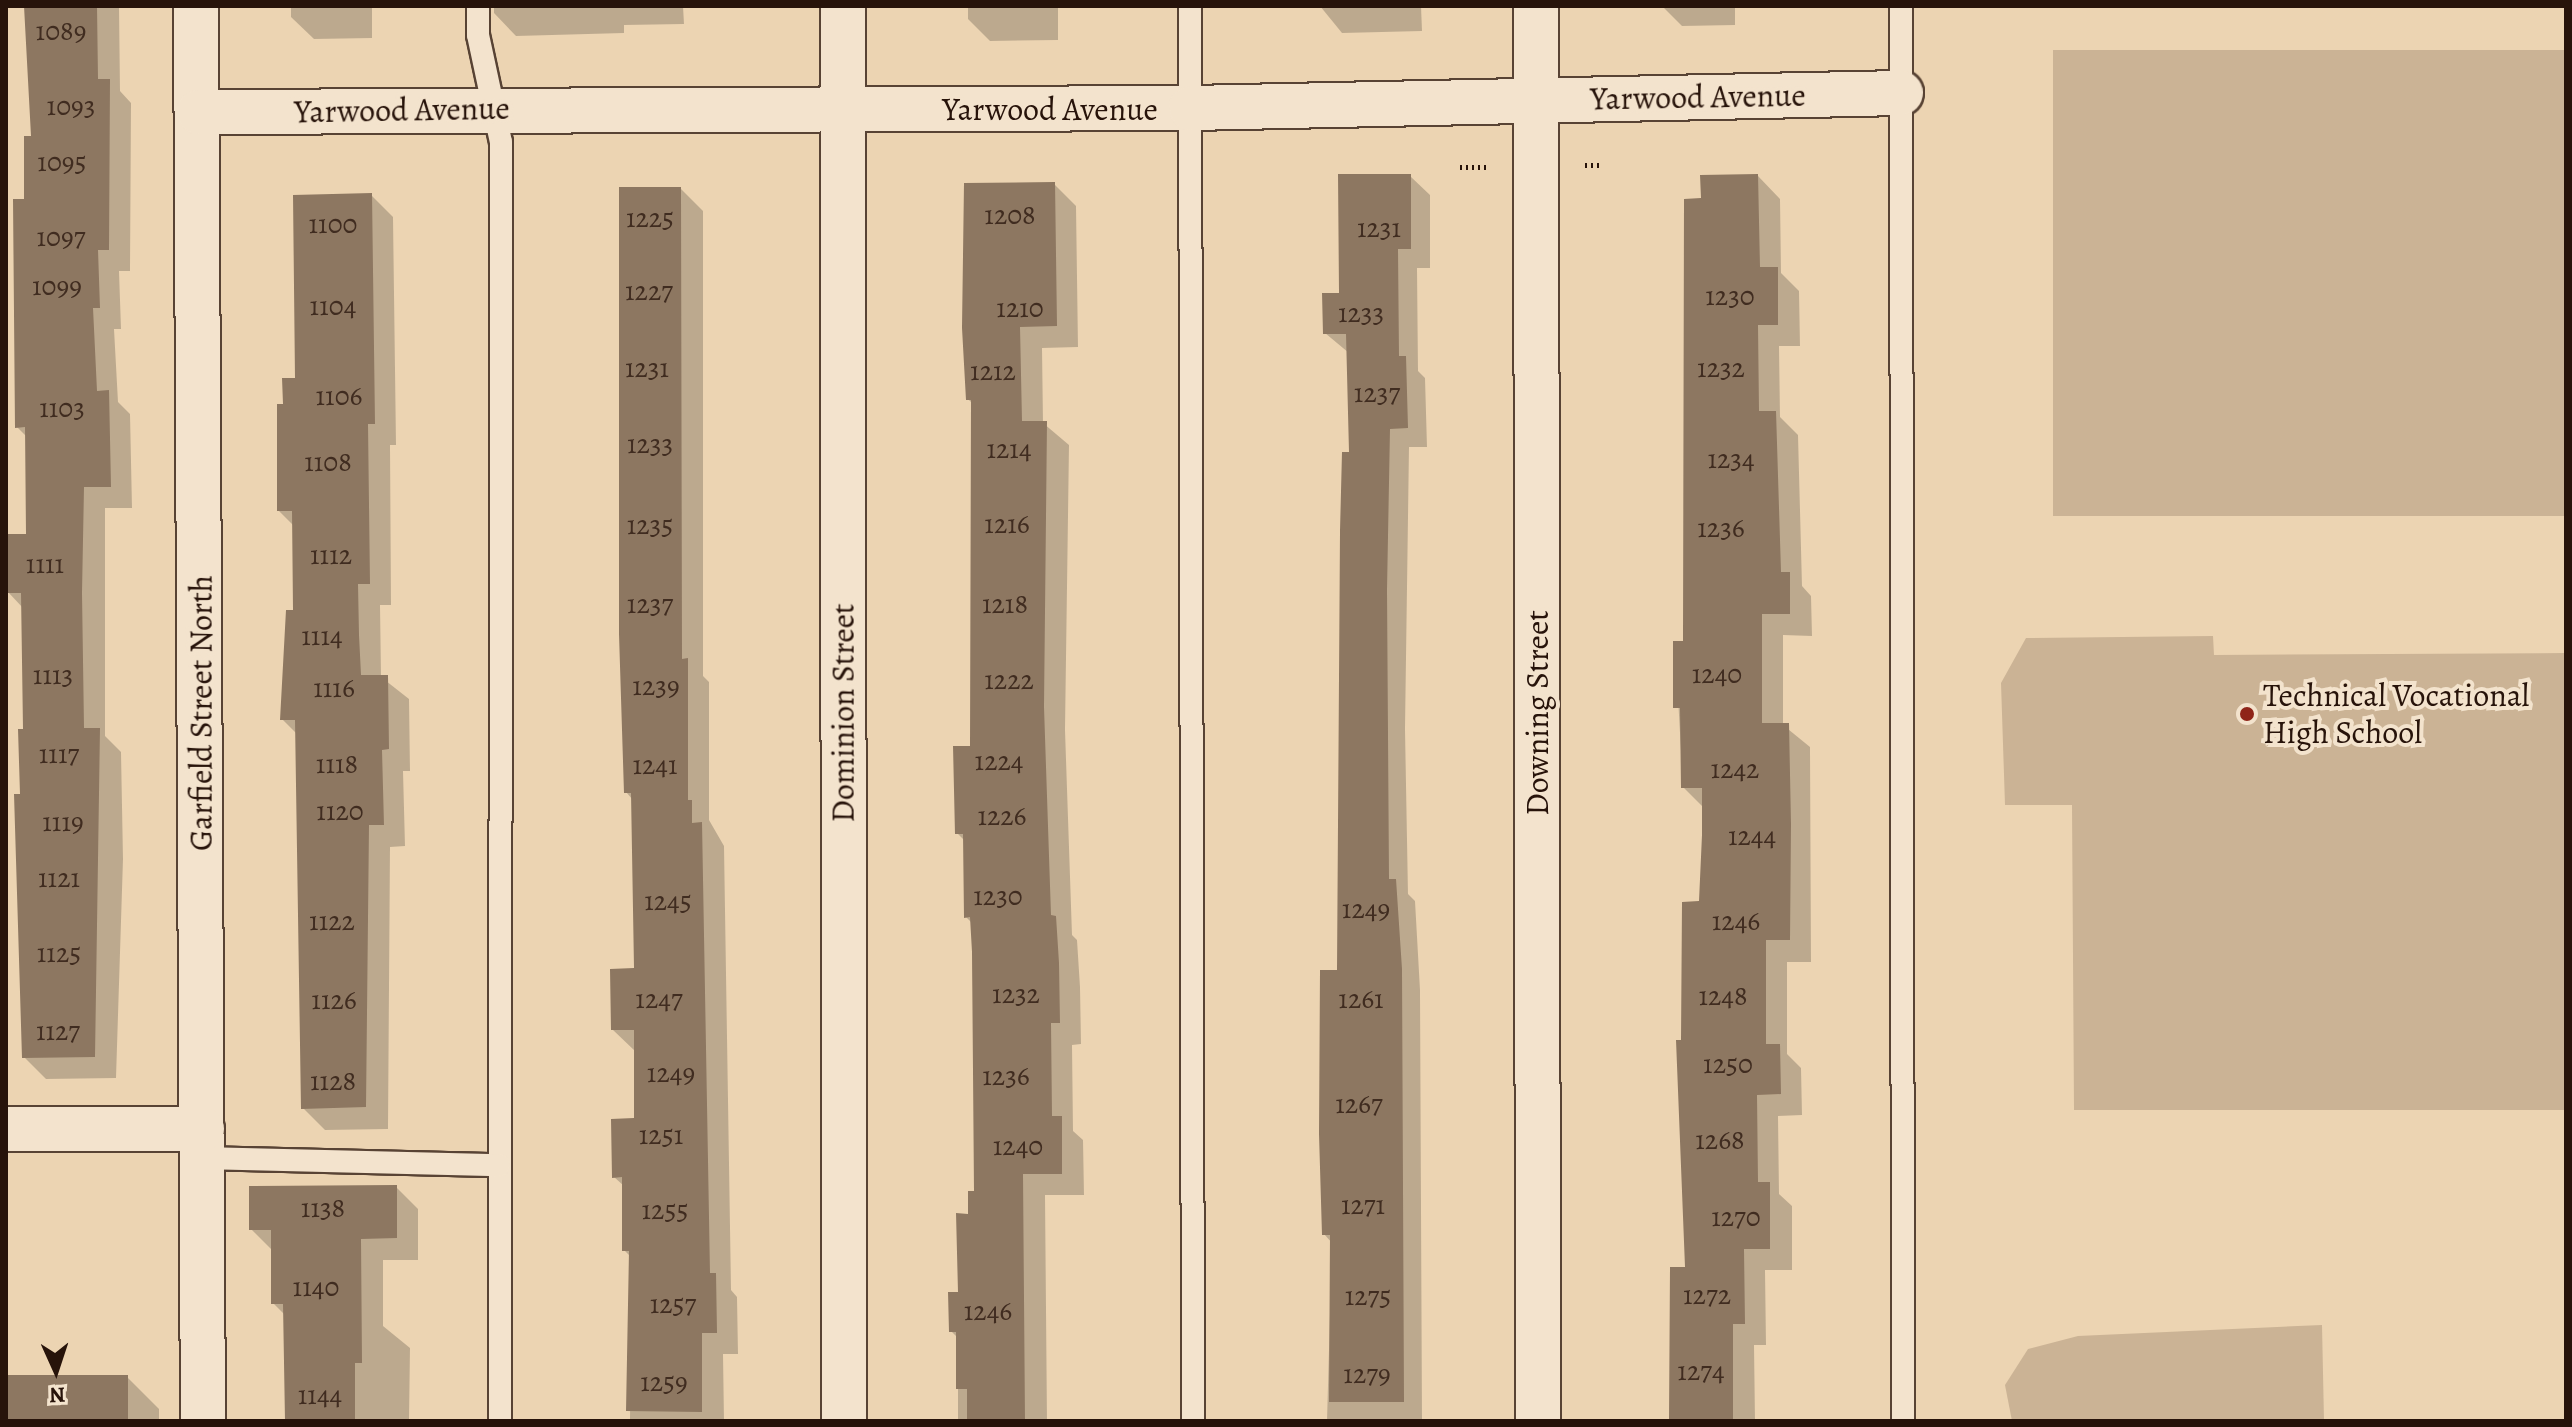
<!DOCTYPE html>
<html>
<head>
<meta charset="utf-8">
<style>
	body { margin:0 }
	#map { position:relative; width:2572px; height:1427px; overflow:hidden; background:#ecd4b2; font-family:Alegreya,serif }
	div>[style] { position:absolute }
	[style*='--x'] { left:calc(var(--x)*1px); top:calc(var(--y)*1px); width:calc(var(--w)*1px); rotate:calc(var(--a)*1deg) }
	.green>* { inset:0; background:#cbb395; transform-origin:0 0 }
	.shadow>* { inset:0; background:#0003 }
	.building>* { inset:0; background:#8d7761; transform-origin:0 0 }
	.path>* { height:5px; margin-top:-2.5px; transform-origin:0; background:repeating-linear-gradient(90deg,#27130a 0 2px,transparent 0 6px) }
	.roads { filter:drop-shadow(2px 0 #584334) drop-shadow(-2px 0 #584334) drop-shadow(0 2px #584334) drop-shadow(0 -2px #584334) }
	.service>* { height:22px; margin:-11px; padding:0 11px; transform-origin:11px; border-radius:11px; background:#f3e3cd }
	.minor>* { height:44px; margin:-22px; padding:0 22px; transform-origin:22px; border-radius:22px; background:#f3e3cd }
	.dots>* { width:22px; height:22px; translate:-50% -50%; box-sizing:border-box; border:4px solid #f3e3cd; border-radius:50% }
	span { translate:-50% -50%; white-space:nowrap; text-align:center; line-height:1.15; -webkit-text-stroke:8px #f3e3cd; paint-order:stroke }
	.number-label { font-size:28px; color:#402c20 }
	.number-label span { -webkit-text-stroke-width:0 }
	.street-label { font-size:32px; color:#27130a }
	.poi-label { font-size:32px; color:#27130a }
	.left { translate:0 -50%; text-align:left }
	.frame { position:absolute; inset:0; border:8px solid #27130a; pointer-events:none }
	.north { position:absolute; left:16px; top:1331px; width:80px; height:80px; -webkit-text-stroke:6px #f3e3cd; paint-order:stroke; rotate:177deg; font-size:22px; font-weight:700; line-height:32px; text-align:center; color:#27130a }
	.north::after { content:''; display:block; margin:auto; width:28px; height:36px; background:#27130a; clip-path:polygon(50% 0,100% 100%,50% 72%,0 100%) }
</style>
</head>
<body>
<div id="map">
	<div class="green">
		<i style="left:2566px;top:50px;width:466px;height:513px;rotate:90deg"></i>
		<i style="clip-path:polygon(2213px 636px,2214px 655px,2566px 653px,2566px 1110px,2074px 1110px,2072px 805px,2005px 805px,2001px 683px,2026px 638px)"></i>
		<i style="clip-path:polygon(2322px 1325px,2324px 1421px,2012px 1421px,2005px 1385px,2028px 1349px,2078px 1336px)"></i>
	</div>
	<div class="shadow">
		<i style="clip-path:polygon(26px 6px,119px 6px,120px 91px,131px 103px,130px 271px,119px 271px,121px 329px,114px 329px,118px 402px,130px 414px,132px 508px,105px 508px,105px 736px,121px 752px,123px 859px,116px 1078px,46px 1079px,24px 1057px,23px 608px,8px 592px,28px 536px,27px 437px,17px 427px,34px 138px)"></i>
		<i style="clip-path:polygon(291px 6px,372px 6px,372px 38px,314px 39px,291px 17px)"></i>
		<i style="clip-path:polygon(494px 6px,683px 6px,684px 24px,624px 25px,624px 33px,516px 36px,494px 13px)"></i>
		<i style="clip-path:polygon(968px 6px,1058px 6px,1058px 40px,990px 41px,968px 19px)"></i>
		<i style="clip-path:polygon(1320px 6px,1421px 6px,1422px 31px,1342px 33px)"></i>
		<i style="clip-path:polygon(1662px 6px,1735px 6px,1735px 25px,1682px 26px)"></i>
		<i style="clip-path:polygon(1410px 176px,1430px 195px,1430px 268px,1417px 268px,1418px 371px,1425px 378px,1427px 447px,1409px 447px,1405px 729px,1408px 894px,1415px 901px,1420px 990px,1422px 1421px,1327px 1421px,1332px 1243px,1324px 1234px,1339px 972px,1351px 454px,1349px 353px,1325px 333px,1341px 295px)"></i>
		<i style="clip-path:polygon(1758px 176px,1780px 199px,1781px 273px,1799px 291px,1800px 346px,1779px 346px,1780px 417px,1798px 435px,1802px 586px,1811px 596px,1812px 636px,1783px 635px,1783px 725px,1810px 747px,1811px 962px,1787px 962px,1787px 1054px,1801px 1068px,1802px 1115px,1778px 1116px,1779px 1194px,1792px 1206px,1792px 1270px,1765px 1270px,1766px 1345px,1754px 1345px,1755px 1421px,1673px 1421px,1687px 1269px,1683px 1042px,1701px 903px,1703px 807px,1683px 787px,1675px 643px,1685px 643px,1703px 200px)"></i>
		<i style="clip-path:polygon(1054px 184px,1076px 206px,1078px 347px,1042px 348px,1043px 423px,1069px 445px,1065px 730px,1072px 935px,1077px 940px,1080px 987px,1081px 1044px,1072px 1045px,1073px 1131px,1083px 1140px,1084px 1195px,1045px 1195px,1047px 1421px,958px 1421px,958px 1338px,951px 1331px,976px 1193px,972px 923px,966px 917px,965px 841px,957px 833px,972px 747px,973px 404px,968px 399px)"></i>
		<i style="clip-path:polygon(681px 189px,703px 211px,703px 676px,709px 682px,709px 820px,724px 846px,731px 1290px,737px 1297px,738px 1354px,723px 1354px,724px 1421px,630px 1421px,631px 1257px,624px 1250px,624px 1186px,614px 1177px,636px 1120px,636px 1052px,613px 1030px,636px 970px,633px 800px,626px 792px)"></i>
		<i style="clip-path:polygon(371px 195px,393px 217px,396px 445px,390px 445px,391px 605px,380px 605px,381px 677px,409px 699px,410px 771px,403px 771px,405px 846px,390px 847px,388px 1129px,325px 1130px,303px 1108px,297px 734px,282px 719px,295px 612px,294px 526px,279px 511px,285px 406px)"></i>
		<i style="clip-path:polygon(396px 1187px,418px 1209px,418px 1260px,383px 1260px,383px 1326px,410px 1348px,409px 1421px,285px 1421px,285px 1315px,273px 1303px,273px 1251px,251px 1229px)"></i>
		<i style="clip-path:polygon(127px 1377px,159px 1409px,159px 1421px,6px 1421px,6px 1378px)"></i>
	</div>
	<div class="building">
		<i style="clip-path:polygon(24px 6px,97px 6px,98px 79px,110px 79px,109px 250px,98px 250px,100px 308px,93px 308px,97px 391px,109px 390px,111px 487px,84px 487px,82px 593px,84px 728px,100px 728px,95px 1057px,22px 1058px,14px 794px,20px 794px,18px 729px,23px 729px,21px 593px,6px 593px,6px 534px,26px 534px,25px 427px,15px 428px,13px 199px,24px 199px,24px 136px,31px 136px)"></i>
		<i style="clip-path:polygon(1338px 174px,1411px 174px,1411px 249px,1398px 249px,1399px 356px,1406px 356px,1408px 428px,1390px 429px,1387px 590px,1389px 879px,1396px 879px,1402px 969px,1404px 1402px,1329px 1402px,1330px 1235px,1322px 1235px,1319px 1134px,1320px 970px,1337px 970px,1340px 531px,1342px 452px,1349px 452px,1346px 334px,1323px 334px,1322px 293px,1339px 293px)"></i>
		<i style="clip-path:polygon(1758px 174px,1760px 267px,1778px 267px,1778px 325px,1758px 325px,1759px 411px,1776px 411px,1781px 572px,1790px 572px,1790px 614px,1762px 614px,1762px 723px,1789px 723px,1791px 824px,1790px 940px,1766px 940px,1766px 1044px,1780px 1044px,1781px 1094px,1757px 1095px,1758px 1182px,1770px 1182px,1770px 1249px,1744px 1249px,1745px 1324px,1733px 1324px,1733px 1421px,1669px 1421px,1670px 1267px,1685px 1267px,1676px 1040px,1681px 1040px,1682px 902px,1699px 901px,1702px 835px,1702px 788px,1681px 788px,1680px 708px,1673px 708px,1673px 641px,1683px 641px,1684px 199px,1701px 198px,1700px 175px)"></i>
		<i style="clip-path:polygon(1055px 182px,1057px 326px,1020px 327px,1022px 421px,1047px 421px,1044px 707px,1051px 915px,1056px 916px,1059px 963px,1060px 1023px,1051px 1023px,1052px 1116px,1062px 1116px,1062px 1174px,1023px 1174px,1025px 1421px,967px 1421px,967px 1389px,956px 1389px,956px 1332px,949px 1332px,948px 1292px,958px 1292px,956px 1213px,968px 1214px,968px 1191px,974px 1191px,972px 952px,970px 917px,964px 918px,963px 834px,955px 834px,953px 746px,970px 746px,971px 400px,966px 400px,962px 328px,964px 183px)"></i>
		<i style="clip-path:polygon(619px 187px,681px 187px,682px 659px,688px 658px,688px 800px,692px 800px,692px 823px,702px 822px,710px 1273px,716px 1273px,717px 1333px,702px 1333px,702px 1412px,626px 1411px,629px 1251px,622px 1251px,622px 1177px,612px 1178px,611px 1119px,634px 1118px,634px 1030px,611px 1030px,610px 969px,634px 968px,631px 793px,624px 793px,619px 634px)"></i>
		<i style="clip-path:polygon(372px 193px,375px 424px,368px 424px,370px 584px,358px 584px,359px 635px,361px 675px,388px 675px,389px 749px,382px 750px,384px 825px,369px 825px,366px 1107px,301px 1109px,295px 720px,280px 720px,286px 610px,293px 610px,292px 511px,277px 511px,277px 404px,283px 404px,282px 378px,295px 378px,293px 195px)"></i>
		<i style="clip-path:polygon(397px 1185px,397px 1238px,361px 1239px,362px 1363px,355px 1363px,355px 1421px,285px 1421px,283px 1304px,271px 1304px,271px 1230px,249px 1230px,249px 1186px)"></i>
		<i style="left:128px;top:1375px;width:46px;height:122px;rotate:90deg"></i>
	</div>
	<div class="path">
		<i style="--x:1585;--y:165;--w:15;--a:0"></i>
		<i style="--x:1460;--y:167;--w:27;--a:0"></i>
	</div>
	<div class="roads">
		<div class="service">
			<i style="--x:478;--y:6;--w:29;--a:90"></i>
			<i style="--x:478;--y:35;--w:109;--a:77.9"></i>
			<i style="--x:501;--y:142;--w:1279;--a:90.04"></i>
			<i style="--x:1190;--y:6;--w:1415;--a:89.88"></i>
			<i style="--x:1901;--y:6;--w:1415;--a:89.92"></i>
			<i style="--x:202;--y:1158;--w:297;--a:1.4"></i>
		</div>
		<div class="minor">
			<i style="--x:196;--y:6;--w:1415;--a:89.72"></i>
			<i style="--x:843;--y:6;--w:1415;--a:89.96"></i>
			<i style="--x:1536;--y:6;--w:1415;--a:89.92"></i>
			<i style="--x:199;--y:112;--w:992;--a:-0.23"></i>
			<i style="--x:1191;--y:108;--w:710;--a:-1.21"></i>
			<i style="--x:6;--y:1129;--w:196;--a:0"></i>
		</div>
	</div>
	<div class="dots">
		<i style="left:2247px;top:714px;background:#8f2418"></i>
	</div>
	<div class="number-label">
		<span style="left:61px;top:31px">1089</span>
		<span style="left:71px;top:106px">1093</span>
		<span style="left:62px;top:162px">1095</span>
		<span style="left:1010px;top:215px">1208</span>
		<span style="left:650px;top:218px">1225</span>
		<span style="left:333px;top:224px">1100</span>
		<span style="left:1379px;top:228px">1231</span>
		<span style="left:61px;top:237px">1097</span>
		<span style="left:57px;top:286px">1099</span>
		<span style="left:649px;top:291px">1227</span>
		<span style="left:1730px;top:296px">1230</span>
		<span style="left:333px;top:306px">1104</span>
		<span style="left:1020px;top:308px">1210</span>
		<span style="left:1361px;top:313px">1233</span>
		<span style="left:647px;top:368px">1231</span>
		<span style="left:1721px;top:368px">1232</span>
		<span style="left:993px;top:371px">1212</span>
		<span style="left:1377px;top:393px">1237</span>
		<span style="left:339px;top:396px">1106</span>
		<span style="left:62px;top:408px">1103</span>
		<span style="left:650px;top:444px">1233</span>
		<span style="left:1009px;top:449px">1214</span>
		<span style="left:1731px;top:459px">1234</span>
		<span style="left:328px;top:462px">1108</span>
		<span style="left:1007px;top:524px">1216</span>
		<span style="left:650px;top:525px">1235</span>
		<span style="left:1721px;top:528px">1236</span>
		<span style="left:331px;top:555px">1112</span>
		<span style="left:45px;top:564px">1111</span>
		<span style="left:650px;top:604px">1237</span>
		<span style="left:1005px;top:604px">1218</span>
		<span style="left:322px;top:636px">1114</span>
		<span style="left:1717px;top:674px">1240</span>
		<span style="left:53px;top:675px">1113</span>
		<span style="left:1009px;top:680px">1222</span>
		<span style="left:656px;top:686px">1239</span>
		<span style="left:334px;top:688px">1116</span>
		<span style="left:59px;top:754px">1117</span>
		<span style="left:999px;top:761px">1224</span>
		<span style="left:337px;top:764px">1118</span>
		<span style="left:655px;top:765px">1241</span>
		<span style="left:1735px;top:769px">1242</span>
		<span style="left:340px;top:811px">1120</span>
		<span style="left:1002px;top:816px">1226</span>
		<span style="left:63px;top:822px">1119</span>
		<span style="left:1752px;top:836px">1244</span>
		<span style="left:59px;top:878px">1121</span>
		<span style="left:998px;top:896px">1230</span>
		<span style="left:668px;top:901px">1245</span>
		<span style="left:1366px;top:909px">1249</span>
		<span style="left:332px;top:921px">1122</span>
		<span style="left:1736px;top:921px">1246</span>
		<span style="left:59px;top:953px">1125</span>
		<span style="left:1016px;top:994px">1232</span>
		<span style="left:1723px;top:996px">1248</span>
		<span style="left:659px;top:999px">1247</span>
		<span style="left:1361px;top:999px">1261</span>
		<span style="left:334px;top:1000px">1126</span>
		<span style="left:58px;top:1031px">1127</span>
		<span style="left:1728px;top:1064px">1250</span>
		<span style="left:671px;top:1073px">1249</span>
		<span style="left:1006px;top:1076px">1236</span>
		<span style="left:333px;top:1081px">1128</span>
		<span style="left:1359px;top:1104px">1267</span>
		<span style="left:661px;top:1135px">1251</span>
		<span style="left:1720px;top:1140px">1268</span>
		<span style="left:1018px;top:1146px">1240</span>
		<span style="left:1363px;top:1205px">1271</span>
		<span style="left:323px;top:1208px">1138</span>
		<span style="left:665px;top:1210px">1255</span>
		<span style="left:1736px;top:1217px">1270</span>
		<span style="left:316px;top:1287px">1140</span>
		<span style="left:1707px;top:1295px">1272</span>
		<span style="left:1368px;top:1296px">1275</span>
		<span style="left:673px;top:1304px">1257</span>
		<span style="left:988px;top:1311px">1246</span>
		<span style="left:1701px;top:1371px">1274</span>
		<span style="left:1367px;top:1374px">1279</span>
		<span style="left:664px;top:1382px">1259</span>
		<span style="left:320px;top:1395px">1144</span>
	</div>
	<div class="street-label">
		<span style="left:1698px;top:97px;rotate:-1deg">Yarwood Avenue</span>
		<span style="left:1050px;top:109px">Yarwood Avenue</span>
		<span style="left:402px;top:110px;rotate:-1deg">Yarwood Avenue</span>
		<span style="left:201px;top:713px;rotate:-90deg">Garfield Street North</span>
		<span style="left:843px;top:713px;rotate:-90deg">Dominion Street</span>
		<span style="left:1537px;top:713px;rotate:-90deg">Downing Street</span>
	</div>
	<div class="poi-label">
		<span class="left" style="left:2263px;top:714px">Technical Vocational<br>High School</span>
	</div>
	<div class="frame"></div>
	<div class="north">N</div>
</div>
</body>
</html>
